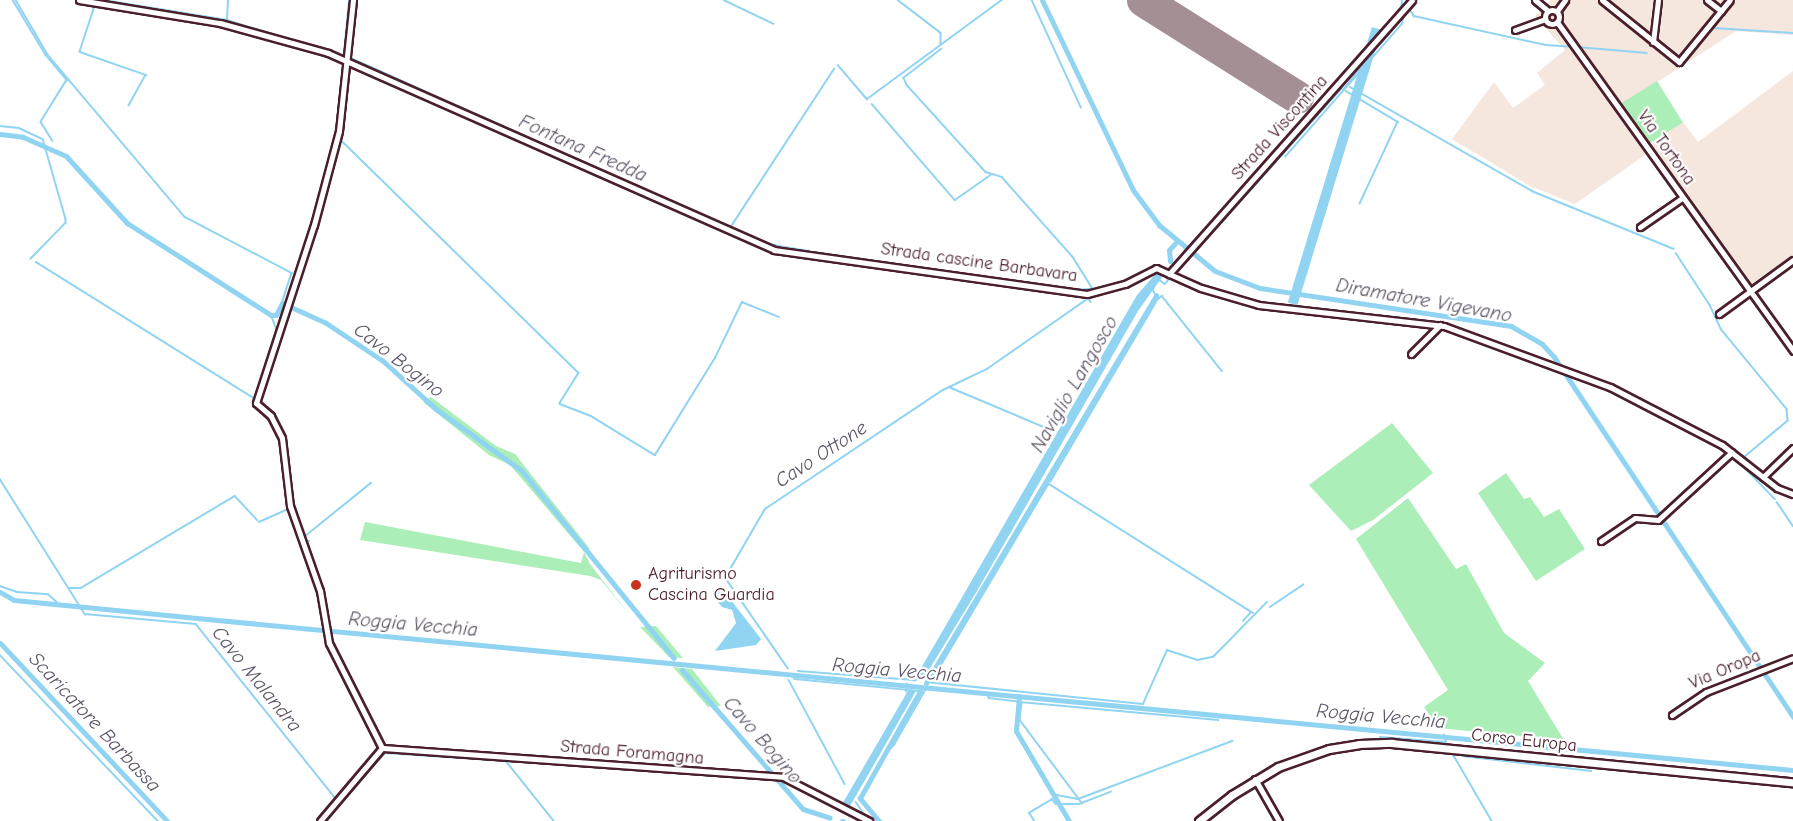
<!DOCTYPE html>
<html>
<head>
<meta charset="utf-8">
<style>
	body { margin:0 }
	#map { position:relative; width:1793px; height:821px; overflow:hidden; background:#fff; font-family:"Comic Neue",sans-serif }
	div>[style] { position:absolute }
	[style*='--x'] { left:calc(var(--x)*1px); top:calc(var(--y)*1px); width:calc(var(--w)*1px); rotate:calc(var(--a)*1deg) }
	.built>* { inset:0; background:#f5e6de }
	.green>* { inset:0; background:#aceeb8; transform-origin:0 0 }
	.water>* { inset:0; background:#90d4f2; transform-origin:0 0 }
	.stream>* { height:1.5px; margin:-0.75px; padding:0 0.75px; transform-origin:0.75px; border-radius:0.75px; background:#90d4f2 }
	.canal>* { height:5px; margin:-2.5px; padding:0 2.5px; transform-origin:2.5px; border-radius:2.5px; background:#90d4f2 }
	.runway>* { height:33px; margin:-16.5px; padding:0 16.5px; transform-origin:16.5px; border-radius:16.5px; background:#a48f95 }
	.roads { filter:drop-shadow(2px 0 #4a1f2b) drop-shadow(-2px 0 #4a1f2b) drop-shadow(0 2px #4a1f2b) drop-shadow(0 -2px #4a1f2b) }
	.minor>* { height:5px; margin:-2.5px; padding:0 2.5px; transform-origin:2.5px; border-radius:2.5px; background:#fff }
	.minor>.ring { margin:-2.5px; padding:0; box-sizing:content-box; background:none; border:5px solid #fff; border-radius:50% }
	.secondary>* { height:7px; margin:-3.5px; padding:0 3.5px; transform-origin:3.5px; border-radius:3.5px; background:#fff }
	.dots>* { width:16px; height:16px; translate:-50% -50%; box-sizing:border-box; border:3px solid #fff; border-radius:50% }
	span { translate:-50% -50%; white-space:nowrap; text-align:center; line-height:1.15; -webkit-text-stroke:4.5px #fff; paint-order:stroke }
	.street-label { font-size:18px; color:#4a1f2b }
	.poi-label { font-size:18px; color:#4a1f2b }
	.left { translate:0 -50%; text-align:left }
	.water-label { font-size:20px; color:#5f5567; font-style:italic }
</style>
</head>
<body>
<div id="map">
	<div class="built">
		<i style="clip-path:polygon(1551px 0,1793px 0,1793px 35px,1736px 31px,1622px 105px,1650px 145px,1683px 122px,1698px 142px,1793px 71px,1793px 256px,1749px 288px,1652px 150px,1575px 204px,1530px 186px,1452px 139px,1494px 82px,1513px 108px,1545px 85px,1537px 73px,1565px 50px,1535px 16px)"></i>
	</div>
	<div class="green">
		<i style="left:1657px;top:81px;width:49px;height:42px;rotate:58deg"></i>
		<i style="clip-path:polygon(431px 397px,496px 446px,515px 454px,590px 549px,584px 552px,590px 564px,631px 617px,601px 580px,590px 576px,360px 540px,365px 522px,581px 563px,584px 552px,510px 465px,489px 455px,423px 402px)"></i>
		<i style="clip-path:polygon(1392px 423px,1433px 473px,1373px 520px,1351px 531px,1309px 485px)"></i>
		<i style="clip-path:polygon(1506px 473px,1524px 499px,1530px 497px,1544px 517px,1559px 509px,1585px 549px,1536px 581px,1478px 493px)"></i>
		<i style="clip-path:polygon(1408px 498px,1456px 569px,1466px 564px,1504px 633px,1545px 663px,1528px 681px,1564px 740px,1438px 728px,1424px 707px,1448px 690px,1356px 539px)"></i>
		<i style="clip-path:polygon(656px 626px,683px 658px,669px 657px,640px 627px)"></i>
		<i style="clip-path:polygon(673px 667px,692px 669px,721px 706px,708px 707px)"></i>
	</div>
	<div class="water">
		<i style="left:1372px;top:27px;width:10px;height:288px;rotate:17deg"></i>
		<i style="clip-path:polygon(1159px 270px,1165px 273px,1138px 311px,977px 591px,924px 678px,913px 682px,1137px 295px)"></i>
		<i style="clip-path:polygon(724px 591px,761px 639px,756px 645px,715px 651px,736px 623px,732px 610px,722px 607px,716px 600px,716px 593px)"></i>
		<i style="clip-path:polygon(909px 689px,916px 691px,876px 761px,850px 806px,841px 806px)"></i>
	</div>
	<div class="stream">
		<i style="--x:13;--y:0;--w:64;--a:59"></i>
		<i style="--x:46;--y:55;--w:33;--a:50"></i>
		<i style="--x:67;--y:80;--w:49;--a:121.8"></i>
		<i style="--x:41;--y:122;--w:22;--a:58"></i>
		<i style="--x:16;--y:0;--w:64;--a:59.8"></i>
		<i style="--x:48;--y:55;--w:212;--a:49.8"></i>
		<i style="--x:185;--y:217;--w:121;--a:27.6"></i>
		<i style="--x:292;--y:273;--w:32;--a:108"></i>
		<i style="--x:104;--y:0;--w:125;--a:9.2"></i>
		<i style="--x:227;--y:20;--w:123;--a:17"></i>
		<i style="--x:724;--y:0;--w:55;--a:25.6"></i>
		<i style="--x:898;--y:0;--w:54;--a:37.5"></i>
		<i style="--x:941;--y:33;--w:11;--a:90"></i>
		<i style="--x:1032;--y:0;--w:118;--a:65.4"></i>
		<i style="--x:95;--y:6;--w:48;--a:108.1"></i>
		<i style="--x:80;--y:52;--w:70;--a:19.2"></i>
		<i style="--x:146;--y:75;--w:35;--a:119"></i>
		<i style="--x:1408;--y:6;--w:12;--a:59"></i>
		<i style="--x:1414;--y:16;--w:135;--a:12.4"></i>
		<i style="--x:1546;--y:45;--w:26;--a:4"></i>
		<i style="--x:1401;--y:11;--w:11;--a:-85"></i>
		<i style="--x:227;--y:19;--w:19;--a:-87"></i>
		<i style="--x:1714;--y:28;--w:79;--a:3.6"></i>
		<i style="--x:1577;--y:47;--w:70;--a:4.9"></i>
		<i style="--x:942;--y:49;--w:48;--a:142.7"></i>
		<i style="--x:904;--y:78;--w:8;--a:67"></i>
		<i style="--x:907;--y:85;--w:118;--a:47.8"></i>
		<i style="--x:986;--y:172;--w:17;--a:17"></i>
		<i style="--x:1002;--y:177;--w:107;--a:48.4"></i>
		<i style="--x:1073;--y:257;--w:38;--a:58"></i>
		<i style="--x:344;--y:54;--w:54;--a:-84.7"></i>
		<i style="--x:351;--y:58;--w:391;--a:24.1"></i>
		<i style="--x:838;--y:65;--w:45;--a:49.5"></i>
		<i style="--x:867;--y:99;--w:167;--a:-36.3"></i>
		<i style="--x:1350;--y:87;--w:210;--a:29.7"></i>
		<i style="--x:1532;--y:191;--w:153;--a:22.2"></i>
		<i style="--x:1343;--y:90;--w:94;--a:-51.9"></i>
		<i style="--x:1346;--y:91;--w:61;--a:30.8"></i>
		<i style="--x:1398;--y:122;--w:90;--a:114.9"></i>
		<i style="--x:872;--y:104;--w:127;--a:49.2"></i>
		<i style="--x:955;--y:200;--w:45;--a:-35.1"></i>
		<i style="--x:0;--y:126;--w:19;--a:6"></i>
		<i style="--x:19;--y:128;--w:26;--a:25"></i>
		<i style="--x:43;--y:139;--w:83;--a:74"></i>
		<i style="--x:66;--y:219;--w:4;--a:90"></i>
		<i style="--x:66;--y:223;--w:50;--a:134.2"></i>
		<i style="--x:340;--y:139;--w:334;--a:44.4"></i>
		<i style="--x:579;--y:373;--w:36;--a:122"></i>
		<i style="--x:560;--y:404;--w:33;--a:21"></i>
		<i style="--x:591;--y:416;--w:75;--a:31.4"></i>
		<i style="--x:655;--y:455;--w:114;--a:-58.3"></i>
		<i style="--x:715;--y:358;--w:62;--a:-64.3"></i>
		<i style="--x:742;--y:302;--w:40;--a:22"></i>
		<i style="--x:1285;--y:157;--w:177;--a:-48.7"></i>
		<i style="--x:1402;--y:24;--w:11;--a:-80"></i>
		<i style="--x:675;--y:209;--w:14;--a:25"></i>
		<i style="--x:730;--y:228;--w:190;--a:-56.8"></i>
		<i style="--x:768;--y:244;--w:42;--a:9.7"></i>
		<i style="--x:1197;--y:250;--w:216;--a:-48.2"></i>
		<i style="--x:814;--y:252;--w:173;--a:8.3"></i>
		<i style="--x:1676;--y:253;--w:62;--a:56.8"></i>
		<i style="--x:1710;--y:305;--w:26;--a:65"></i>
		<i style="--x:1721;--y:329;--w:104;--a:50.5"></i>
		<i style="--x:1787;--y:409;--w:12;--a:85"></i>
		<i style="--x:1788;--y:421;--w:56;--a:140.1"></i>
		<i style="--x:36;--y:262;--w:258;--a:32"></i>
		<i style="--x:1173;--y:274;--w:23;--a:-43"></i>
		<i style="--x:1158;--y:279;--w:12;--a:114"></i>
		<i style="--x:1153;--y:290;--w:10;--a:61"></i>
		<i style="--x:1158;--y:299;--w:5;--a:-37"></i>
		<i style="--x:1162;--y:296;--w:96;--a:51.3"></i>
		<i style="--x:1007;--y:280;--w:40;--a:8.5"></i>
		<i style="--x:1160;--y:280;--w:6;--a:39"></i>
		<i style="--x:1165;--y:284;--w:8;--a:-50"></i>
		<i style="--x:1042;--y:290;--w:25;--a:9"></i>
		<i style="--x:1076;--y:290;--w:16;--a:-4"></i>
		<i style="--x:1087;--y:296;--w:7;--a:56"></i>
		<i style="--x:265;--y:366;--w:39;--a:-73"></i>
		<i style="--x:276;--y:329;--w:15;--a:-110"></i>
		<i style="--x:949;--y:387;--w:121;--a:22.8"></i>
		<i style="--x:265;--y:407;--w:12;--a:35"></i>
		<i style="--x:275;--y:414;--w:26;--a:65"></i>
		<i style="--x:286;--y:438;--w:49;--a:85.3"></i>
		<i style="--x:1741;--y:464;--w:49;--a:45.8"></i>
		<i style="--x:0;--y:479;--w:160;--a:57.8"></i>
		<i style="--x:85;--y:614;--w:111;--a:5.1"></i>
		<i style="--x:196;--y:624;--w:224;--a:51.3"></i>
		<i style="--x:1046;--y:482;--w:245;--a:32.3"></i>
		<i style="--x:1050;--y:482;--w:212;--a:-59.5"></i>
		<i style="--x:291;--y:494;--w:45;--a:73.2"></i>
		<i style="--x:304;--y:537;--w:86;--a:-38.9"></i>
		<i style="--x:1777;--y:502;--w:29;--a:56"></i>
		<i style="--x:292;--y:520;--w:22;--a:68"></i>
		<i style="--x:259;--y:522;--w:32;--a:-24"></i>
		<i style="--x:306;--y:541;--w:3;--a:0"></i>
		<i style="--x:0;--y:586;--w:18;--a:19"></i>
		<i style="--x:17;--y:592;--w:31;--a:4"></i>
		<i style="--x:48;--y:594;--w:12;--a:42"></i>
		<i style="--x:69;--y:588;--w:12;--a:0"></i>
		<i style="--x:81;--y:588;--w:179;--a:-30.9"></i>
		<i style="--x:235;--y:496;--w:33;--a:47"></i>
		<i style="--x:1270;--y:607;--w:40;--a:-34"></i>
		<i style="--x:1243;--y:621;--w:12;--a:-48"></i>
		<i style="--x:0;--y:655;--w:229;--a:46.4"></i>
		<i style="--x:788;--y:669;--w:111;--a:-124.7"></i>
		<i style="--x:725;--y:578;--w:80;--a:-59.9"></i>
		<i style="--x:765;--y:509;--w:214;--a:-33.8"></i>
		<i style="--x:943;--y:390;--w:49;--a:-25.5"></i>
		<i style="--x:987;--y:369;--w:129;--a:-34.9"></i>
		<i style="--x:798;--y:671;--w:116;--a:4.4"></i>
		<i style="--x:791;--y:674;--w:6;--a:51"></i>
		<i style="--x:795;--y:679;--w:126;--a:5.5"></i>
		<i style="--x:789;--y:680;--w:118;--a:61.7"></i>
		<i style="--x:932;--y:680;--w:227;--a:-59.3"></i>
		<i style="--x:926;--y:682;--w:218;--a:5.8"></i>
		<i style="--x:1143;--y:704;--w:59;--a:-66"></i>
		<i style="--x:1167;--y:650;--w:32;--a:18"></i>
		<i style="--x:1197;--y:660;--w:16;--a:-11"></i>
		<i style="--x:1213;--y:657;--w:77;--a:-45.5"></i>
		<i style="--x:906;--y:692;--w:8;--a:-83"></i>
		<i style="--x:989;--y:694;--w:4;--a:90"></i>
		<i style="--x:989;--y:698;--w:31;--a:7"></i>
		<i style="--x:1020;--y:702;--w:199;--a:5.2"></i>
		<i style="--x:1022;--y:703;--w:17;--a:97"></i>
		<i style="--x:1020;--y:720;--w:104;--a:53.2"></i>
		<i style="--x:1380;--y:737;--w:66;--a:4.3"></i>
		<i style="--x:1446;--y:742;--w:7;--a:-106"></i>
		<i style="--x:885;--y:754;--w:13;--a:-45"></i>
		<i style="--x:894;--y:745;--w:67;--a:-60.4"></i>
		<i style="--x:1453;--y:754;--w:78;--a:59.8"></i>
		<i style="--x:1462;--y:756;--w:130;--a:6.6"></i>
		<i style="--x:507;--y:761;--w:50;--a:3.4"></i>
		<i style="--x:1052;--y:794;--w:26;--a:11"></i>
		<i style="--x:1078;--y:799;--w:165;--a:-20.6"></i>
		<i style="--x:856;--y:802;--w:18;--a:56"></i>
		<i style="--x:340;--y:803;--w:67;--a:-48"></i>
		<i style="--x:385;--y:753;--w:121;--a:3.8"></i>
		<i style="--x:506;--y:761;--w:77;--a:51.3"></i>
		<i style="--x:324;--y:821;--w:24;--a:-52"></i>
		<i style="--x:1034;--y:821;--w:9;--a:-122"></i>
		<i style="--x:1029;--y:813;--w:27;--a:-31"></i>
		<i style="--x:1052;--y:799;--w:6;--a:51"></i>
		<i style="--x:1056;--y:804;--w:23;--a:0"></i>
		<i style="--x:1079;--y:804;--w:34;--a:-21"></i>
	</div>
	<div class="canal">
		<i style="--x:1042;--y:0;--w:211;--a:64.4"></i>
		<i style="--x:1133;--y:190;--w:44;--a:53.4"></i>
		<i style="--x:1159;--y:225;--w:72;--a:39.4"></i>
		<i style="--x:1215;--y:271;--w:48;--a:20.7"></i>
		<i style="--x:1260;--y:288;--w:254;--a:8.6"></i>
		<i style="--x:1511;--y:326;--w:36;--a:30"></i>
		<i style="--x:1542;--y:344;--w:18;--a:47"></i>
		<i style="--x:1554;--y:357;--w:432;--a:56.4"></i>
		<i style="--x:0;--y:134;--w:23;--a:7"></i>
		<i style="--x:23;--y:137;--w:47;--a:23.8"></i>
		<i style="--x:66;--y:156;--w:91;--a:47.7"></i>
		<i style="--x:127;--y:223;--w:171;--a:32.6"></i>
		<i style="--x:271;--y:315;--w:5;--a:0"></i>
		<i style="--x:276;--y:315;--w:13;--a:-63"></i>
		<i style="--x:282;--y:303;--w:48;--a:24.4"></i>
		<i style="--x:326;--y:323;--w:69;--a:33.7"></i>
		<i style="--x:383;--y:361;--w:72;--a:42.2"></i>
		<i style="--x:436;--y:409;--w:105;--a:35.7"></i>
		<i style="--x:521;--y:470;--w:242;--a:50.9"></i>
		<i style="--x:1170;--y:261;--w:11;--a:-95"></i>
		<i style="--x:1169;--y:250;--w:12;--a:-48"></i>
		<i style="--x:0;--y:592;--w:16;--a:30"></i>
		<i style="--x:14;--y:600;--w:194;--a:5.6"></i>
		<i style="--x:207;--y:619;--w:1593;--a:5.44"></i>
		<i style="--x:0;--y:643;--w:244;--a:46.8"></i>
		<i style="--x:682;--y:670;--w:184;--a:49"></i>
		<i style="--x:803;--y:809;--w:28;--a:18"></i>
		<i style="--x:926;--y:683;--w:451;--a:-59.3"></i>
		<i style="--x:1019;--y:696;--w:35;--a:95"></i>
		<i style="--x:1016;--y:731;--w:104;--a:59.5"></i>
		<i style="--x:842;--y:821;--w:1;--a:0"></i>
		<i style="--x:879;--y:821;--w:30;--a:-130"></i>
		<i style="--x:860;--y:798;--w:123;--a:-60.7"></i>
	</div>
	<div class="runway">
		<i style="--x:1143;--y:0;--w:182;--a:32.2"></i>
	</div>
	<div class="roads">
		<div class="minor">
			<i style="--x:79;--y:0;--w:143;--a:9.3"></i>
			<i style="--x:220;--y:23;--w:112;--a:15.5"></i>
			<i style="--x:328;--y:53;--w:488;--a:23.8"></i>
			<i style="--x:774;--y:250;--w:316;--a:8"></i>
			<i style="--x:1087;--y:294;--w:39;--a:-15"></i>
			<i style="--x:1125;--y:284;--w:35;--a:-27"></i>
			<i style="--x:1156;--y:268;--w:49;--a:24"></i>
			<i style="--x:1201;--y:288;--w:60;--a:16.3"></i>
			<i style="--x:1259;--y:305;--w:186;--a:6.5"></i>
			<i style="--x:1444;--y:326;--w:177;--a:20.2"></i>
			<i style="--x:1610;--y:387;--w:126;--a:27.4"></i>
			<i style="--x:1722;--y:445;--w:70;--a:38"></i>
			<i style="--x:1777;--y:488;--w:17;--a:21"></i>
			<i style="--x:1535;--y:0;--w:17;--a:40"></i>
			<i style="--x:1602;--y:0;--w:99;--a:38.8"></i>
			<i style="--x:1679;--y:62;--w:80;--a:-50.6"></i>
			<i style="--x:1707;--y:0;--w:18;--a:38"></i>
			<i class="ring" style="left:1545px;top:10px;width:9px;height:9px"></i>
			<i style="--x:1557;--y:11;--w:14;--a:-54"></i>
			<i style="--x:1557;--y:22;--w:405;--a:54.3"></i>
			<i style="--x:1515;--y:30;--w:32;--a:-20"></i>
			<i style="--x:1653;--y:42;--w:42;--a:-83.2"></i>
			<i style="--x:1640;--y:227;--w:51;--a:-34.6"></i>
			<i style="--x:1169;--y:274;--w:366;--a:-48.4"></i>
			<i style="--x:1719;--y:314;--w:92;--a:-36.1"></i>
			<i style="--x:1411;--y:354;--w:41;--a:-45"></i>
			<i style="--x:1763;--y:477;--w:42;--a:-44"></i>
			<i style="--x:1601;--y:541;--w:41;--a:-34.1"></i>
			<i style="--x:1635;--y:518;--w:23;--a:5"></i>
			<i style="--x:1658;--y:520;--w:100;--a:-42.6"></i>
			<i style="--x:1672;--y:715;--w:41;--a:-34.1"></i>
			<i style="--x:1706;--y:692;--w:93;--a:-21.3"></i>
			<i style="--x:382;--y:748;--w:402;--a:4.1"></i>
			<i style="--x:783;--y:777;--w:97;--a:27.1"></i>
			<i style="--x:1255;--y:779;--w:48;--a:60.3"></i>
			<i style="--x:320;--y:821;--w:96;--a:-49.7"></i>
			<i style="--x:382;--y:748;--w:118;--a:-116.8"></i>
			<i style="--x:329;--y:643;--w:53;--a:-99.8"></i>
			<i style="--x:320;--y:591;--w:90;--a:-109.4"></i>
			<i style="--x:290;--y:506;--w:68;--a:-96.7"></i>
			<i style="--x:282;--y:438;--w:25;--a:-117"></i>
			<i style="--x:271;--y:416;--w:20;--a:-139"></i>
			<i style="--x:256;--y:403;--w:187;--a:-72"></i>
			<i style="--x:314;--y:225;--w:97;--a:-75.1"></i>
			<i style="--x:339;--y:131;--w:132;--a:-83.9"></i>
		</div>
		<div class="secondary">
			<i style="--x:1199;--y:821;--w:42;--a:-38.2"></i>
			<i style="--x:1232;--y:795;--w:54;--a:-31.3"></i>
			<i style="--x:1278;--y:767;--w:54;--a:-19.4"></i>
			<i style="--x:1329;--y:749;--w:30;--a:-9"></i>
			<i style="--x:1359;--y:744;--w:33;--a:-2"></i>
			<i style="--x:1392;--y:743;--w:403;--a:5.6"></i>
		</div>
	</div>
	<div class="dots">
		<i style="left:636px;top:585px;background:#c8321e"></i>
	</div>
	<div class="street-label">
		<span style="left:1280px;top:128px;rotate:-48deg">Strada Viscontina</span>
		<span style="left:1666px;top:148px;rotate:55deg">Via Tortona</span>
		<span style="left:979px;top:263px;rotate:8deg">Strada cascine Barbavara</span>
		<span style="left:1725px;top:670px;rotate:-23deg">Via Oropa</span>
		<span style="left:1524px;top:741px;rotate:6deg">Corso Europa</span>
		<span style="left:632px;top:753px;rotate:5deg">Strada Foramagna</span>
	</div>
	<div class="poi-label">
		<span class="left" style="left:648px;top:585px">Agriturismo<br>Cascina Guardia</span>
	</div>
	<div class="water-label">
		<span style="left:583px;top:148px;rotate:24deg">Fontana Fredda</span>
		<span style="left:1424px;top:300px;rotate:10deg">Diramatore Vigevano</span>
		<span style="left:399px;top:360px;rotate:38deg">Cavo Bogino</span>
		<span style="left:1074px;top:384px;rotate:-60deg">Naviglio Langosco</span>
		<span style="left:821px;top:454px;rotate:-33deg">Cavo Ottone</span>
		<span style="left:413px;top:624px;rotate:5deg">Roggia Vecchia</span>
		<span style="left:897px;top:670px;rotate:5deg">Roggia Vecchia</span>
		<span style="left:257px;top:679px;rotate:51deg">Cavo Malandra</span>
		<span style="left:1381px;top:716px;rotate:5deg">Roggia Vecchia</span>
		<span style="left:95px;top:722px;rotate:47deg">Scaricatore Barbassa</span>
		<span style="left:763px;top:740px;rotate:49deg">Cavo Bogino</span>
	</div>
</div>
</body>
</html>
